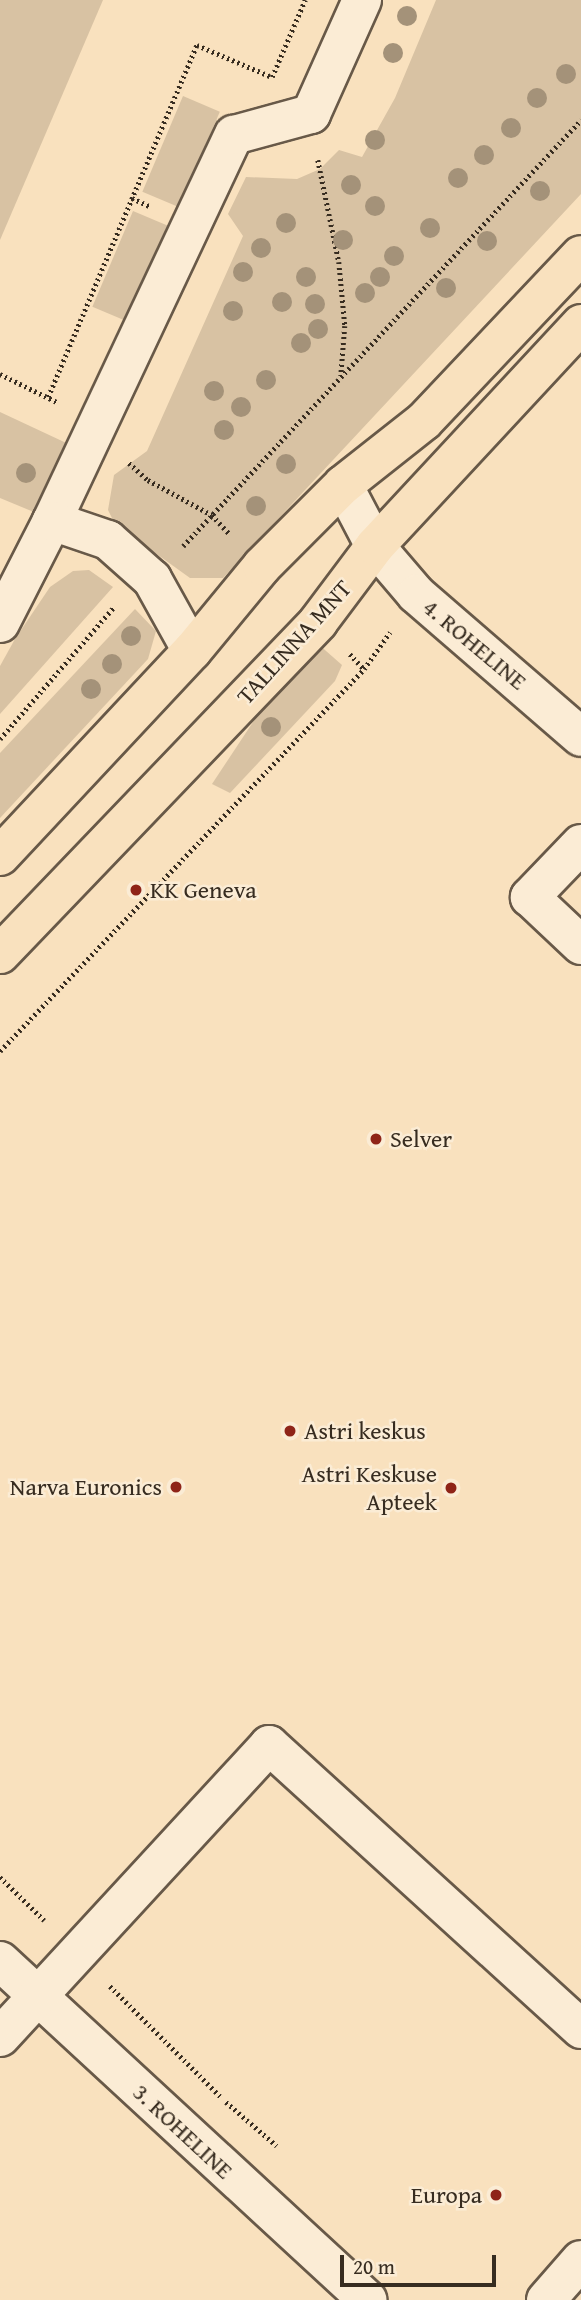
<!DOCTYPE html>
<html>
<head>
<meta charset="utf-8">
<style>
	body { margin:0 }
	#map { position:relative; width:581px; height:2300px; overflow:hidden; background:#f9e1be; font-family:"Gentium Book Plus",serif }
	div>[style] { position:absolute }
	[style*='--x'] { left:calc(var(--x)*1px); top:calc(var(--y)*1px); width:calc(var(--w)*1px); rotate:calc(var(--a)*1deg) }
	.green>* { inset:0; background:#d8c2a3; transform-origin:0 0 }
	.path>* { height:4.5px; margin-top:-2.25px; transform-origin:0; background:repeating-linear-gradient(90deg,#372c20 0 2px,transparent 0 5.5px) }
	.roads { filter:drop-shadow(2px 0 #685948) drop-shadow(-2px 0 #685948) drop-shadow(0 2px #685948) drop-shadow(0 -2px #685948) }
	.minor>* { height:38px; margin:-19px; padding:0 19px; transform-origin:19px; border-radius:19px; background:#fbecd5 }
	.highway>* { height:38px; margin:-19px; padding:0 19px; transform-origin:19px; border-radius:19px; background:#f9e1be }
	.trees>* { width:20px; height:20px; margin:-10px; border-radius:50%; background:#a49279 }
	.dots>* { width:19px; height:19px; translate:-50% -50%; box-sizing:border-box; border:4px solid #fbecd5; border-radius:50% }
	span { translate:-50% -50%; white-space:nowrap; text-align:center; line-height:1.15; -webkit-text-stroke:5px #fbecd5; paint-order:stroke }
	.street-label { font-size:24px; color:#372c20 }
	.poi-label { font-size:24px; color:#372c20 }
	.left { translate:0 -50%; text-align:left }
	.right { translate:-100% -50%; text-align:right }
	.scale { position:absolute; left:340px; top:2255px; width:156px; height:32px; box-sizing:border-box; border:4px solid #372c20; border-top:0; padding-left:9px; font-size:21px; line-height:24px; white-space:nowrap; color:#372c20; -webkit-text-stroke:5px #fbecd5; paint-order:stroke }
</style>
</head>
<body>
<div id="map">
	<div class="green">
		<i style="clip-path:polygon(0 0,103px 0,0 240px)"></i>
		<i style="clip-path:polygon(436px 0,581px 0,581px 194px,223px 578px,190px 578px,115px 524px,108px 510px,114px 475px,147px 451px,243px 236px,228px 214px,246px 177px,297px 179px,320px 169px,339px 150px,362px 157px,395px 98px)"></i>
		<i style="left:183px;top:96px;width:40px;height:104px;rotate:23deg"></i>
		<i style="left:133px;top:211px;width:38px;height:104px;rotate:23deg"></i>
		<i style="clip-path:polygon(0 412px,77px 448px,41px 515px,0 498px)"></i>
		<i style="clip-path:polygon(89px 570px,113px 587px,0 714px,0 666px,15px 639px,50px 587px,73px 571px)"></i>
		<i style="clip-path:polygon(135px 609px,156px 631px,148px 659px,0 818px,0 753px)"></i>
		<i style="clip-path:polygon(317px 643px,342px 665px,335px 681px,230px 793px,212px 784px,261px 710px)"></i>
	</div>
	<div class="path">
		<i style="--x:318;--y:160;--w:104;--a:78.4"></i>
		<i style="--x:339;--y:262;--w:64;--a:84.6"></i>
		<i style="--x:345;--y:326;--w:50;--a:94.6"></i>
		<i style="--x:132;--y:198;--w:19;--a:25"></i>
		<i style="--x:0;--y:374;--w:64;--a:26.2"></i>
		<i style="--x:48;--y:397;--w:382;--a:-67.1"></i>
		<i style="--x:197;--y:45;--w:82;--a:23.1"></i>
		<i style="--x:272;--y:77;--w:84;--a:-66.8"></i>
		<i style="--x:129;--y:463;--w:25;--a:42"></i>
		<i style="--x:148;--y:480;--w:73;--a:28.7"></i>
		<i style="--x:212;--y:515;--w:26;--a:47"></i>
		<i style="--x:183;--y:546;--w:583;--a:-46.95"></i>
		<i style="--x:350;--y:654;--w:21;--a:47"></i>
		<i style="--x:0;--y:739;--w:174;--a:-49.2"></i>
		<i style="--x:0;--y:1051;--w:528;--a:-46.38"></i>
		<i style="--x:364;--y:669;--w:45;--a:-54.9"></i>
		<i style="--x:0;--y:1877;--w:62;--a:44.3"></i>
		<i style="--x:110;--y:1986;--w:156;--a:45"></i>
		<i style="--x:226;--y:2102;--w:67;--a:40.8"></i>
	</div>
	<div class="roads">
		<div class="minor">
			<i style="--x:343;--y:485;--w:69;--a:62.3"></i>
			<i style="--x:375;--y:546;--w:63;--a:49.5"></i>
			<i style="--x:416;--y:594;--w:218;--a:40.9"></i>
			<i style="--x:52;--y:521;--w:427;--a:-64.8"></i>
			<i style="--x:234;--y:135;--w:80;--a:-15.3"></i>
			<i style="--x:311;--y:114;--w:125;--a:-65.9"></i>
			<i style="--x:0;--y:623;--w:114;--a:-63"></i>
			<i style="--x:52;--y:521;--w:59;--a:18.7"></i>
			<i style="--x:108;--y:540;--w:59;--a:41.6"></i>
			<i style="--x:152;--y:579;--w:82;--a:60.9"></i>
			<i style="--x:581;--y:844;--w:74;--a:133.9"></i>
			<i style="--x:530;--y:897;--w:70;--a:43.3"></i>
			<i style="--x:0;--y:1961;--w:500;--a:42.7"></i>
			<i style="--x:0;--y:2037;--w:397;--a:-47.3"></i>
			<i style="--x:269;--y:1745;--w:422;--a:42.3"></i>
			<i style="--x:546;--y:2300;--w:53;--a:-48.8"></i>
		</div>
		<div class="highway">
			<i style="--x:0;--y:856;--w:281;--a:-46.9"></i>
			<i style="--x:192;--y:651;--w:110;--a:-50.5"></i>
			<i style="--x:262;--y:566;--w:115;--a:-45"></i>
			<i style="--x:343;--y:485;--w:103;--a:-38.3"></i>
			<i style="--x:424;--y:421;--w:228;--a:-46.6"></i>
			<i style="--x:0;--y:954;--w:460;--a:-46.2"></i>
			<i style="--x:318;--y:622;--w:95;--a:-53.1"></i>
			<i style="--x:375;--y:546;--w:303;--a:-47.1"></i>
		</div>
	</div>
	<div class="trees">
		<i style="left:407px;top:16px"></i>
		<i style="left:393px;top:53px"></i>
		<i style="left:566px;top:74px"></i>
		<i style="left:537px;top:98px"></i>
		<i style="left:511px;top:128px"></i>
		<i style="left:375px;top:140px"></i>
		<i style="left:484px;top:155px"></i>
		<i style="left:458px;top:178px"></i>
		<i style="left:351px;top:185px"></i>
		<i style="left:540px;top:191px"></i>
		<i style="left:375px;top:206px"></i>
		<i style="left:286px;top:223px"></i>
		<i style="left:430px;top:228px"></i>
		<i style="left:343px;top:240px"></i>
		<i style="left:487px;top:241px"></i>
		<i style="left:261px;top:248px"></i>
		<i style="left:394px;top:256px"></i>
		<i style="left:243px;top:272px"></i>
		<i style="left:306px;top:277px"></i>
		<i style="left:380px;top:277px"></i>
		<i style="left:446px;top:288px"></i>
		<i style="left:365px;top:293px"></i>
		<i style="left:282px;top:302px"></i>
		<i style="left:315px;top:304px"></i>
		<i style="left:233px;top:311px"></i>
		<i style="left:318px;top:329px"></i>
		<i style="left:301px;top:343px"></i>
		<i style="left:266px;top:380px"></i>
		<i style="left:214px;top:391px"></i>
		<i style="left:241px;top:407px"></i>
		<i style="left:224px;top:430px"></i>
		<i style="left:286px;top:464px"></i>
		<i style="left:26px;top:473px"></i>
		<i style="left:256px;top:506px"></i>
		<i style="left:131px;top:636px"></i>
		<i style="left:112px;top:664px"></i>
		<i style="left:91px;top:689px"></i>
		<i style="left:271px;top:727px"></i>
	</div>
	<div class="dots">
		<i style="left:136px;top:890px;background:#8f2418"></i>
		<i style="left:376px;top:1139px;background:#8f2418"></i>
		<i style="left:290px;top:1431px;background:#8f2418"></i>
		<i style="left:176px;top:1487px;background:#8f2418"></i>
		<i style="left:451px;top:1488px;background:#8f2418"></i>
		<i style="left:496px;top:2195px;background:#8f2418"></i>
	</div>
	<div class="street-label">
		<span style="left:294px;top:642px;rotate:-48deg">TALLINNA MNT</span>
		<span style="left:475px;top:644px;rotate:40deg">4. ROHELINE</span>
		<span style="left:183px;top:2131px;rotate:43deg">3. ROHELINE</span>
	</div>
	<div class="poi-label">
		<span class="left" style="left:150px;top:890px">KK Geneva</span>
		<span class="left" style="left:390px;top:1139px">Selver</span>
		<span class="left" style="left:304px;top:1431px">Astri keskus</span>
		<span class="right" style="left:437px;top:1488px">Astri Keskuse<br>Apteek</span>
		<span class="right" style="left:162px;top:1487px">Narva Euronics</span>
		<span class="right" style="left:482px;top:2195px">Europa</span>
	</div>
	<div class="scale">20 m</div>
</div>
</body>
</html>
